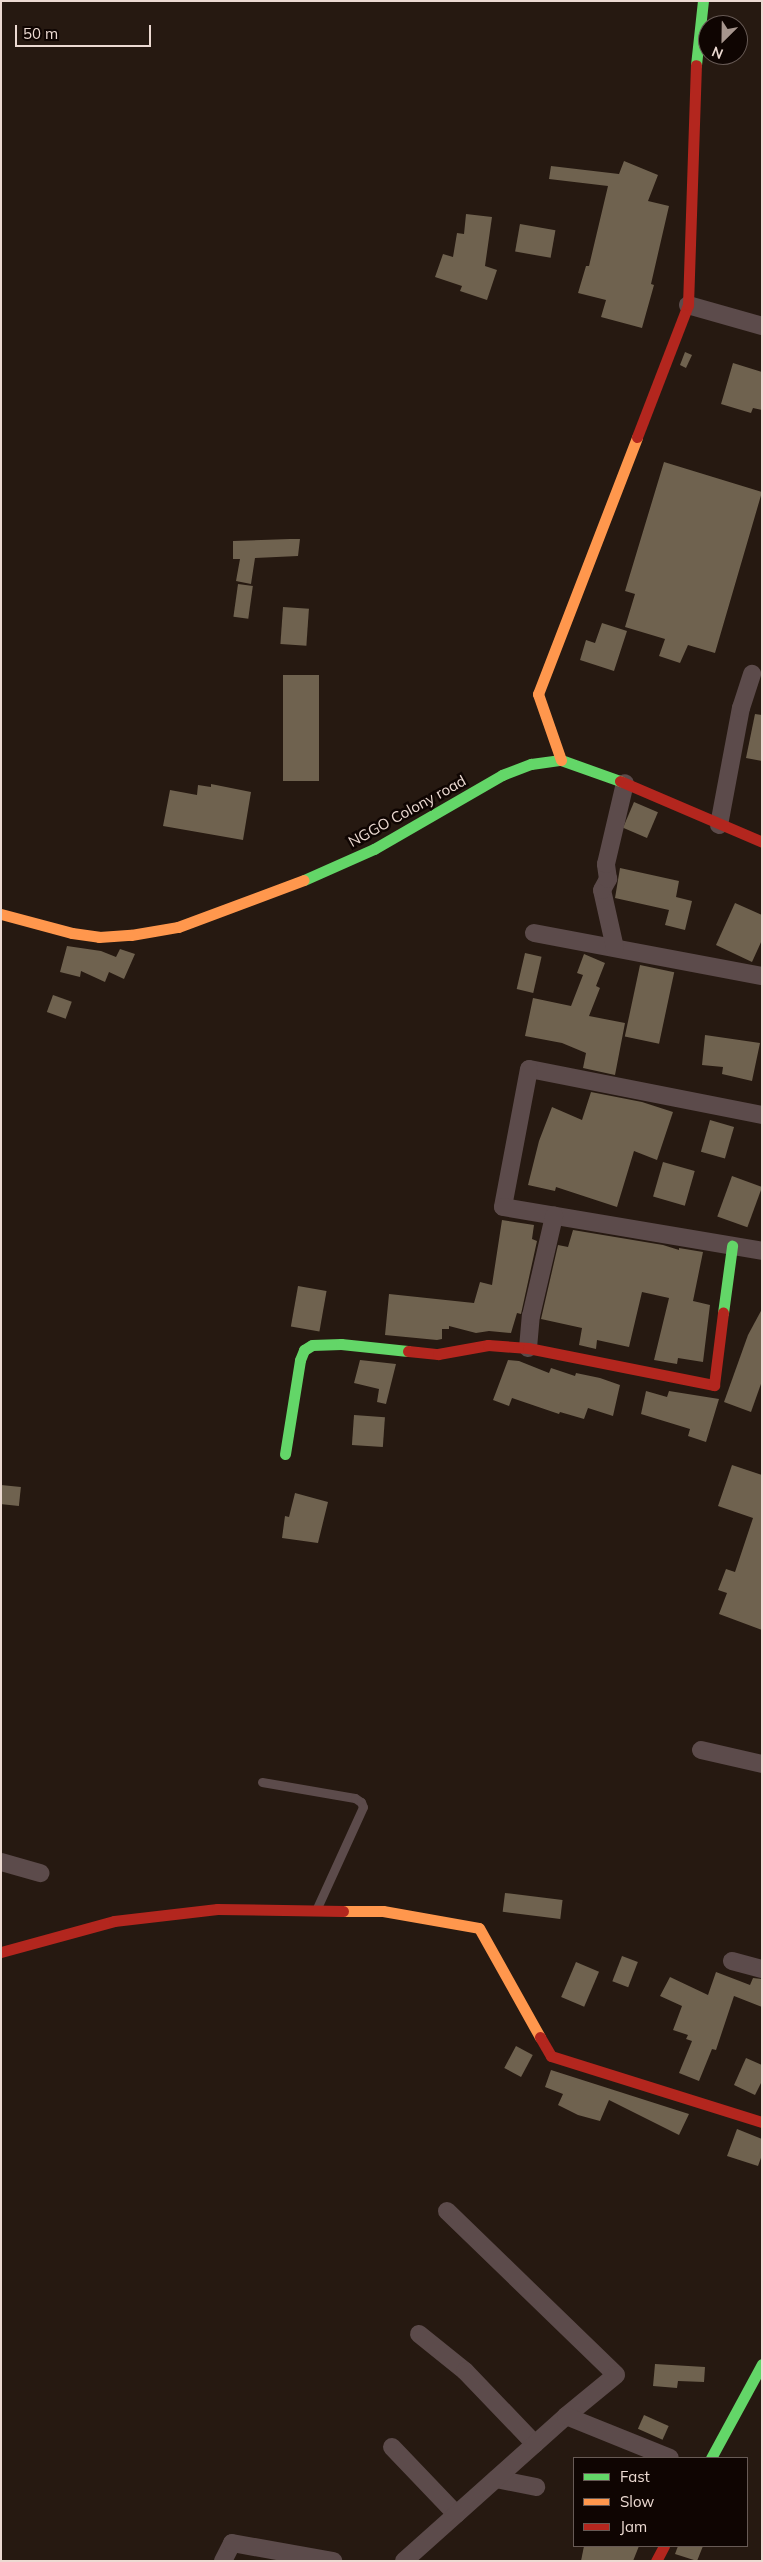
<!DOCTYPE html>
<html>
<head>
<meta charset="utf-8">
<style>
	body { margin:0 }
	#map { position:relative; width:763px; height:2562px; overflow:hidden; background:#261911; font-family:Mulish,sans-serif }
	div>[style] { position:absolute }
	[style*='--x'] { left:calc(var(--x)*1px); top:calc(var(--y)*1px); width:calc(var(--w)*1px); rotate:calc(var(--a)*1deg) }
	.building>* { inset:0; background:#6f624f; transform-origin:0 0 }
	.lane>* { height:9px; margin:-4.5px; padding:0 4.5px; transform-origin:4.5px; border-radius:4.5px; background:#5c4b4b }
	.street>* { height:18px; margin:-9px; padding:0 9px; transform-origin:9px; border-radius:9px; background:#5c4b4b }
	.fast>* { height:11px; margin:-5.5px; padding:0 5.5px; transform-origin:5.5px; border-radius:5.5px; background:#63d668 }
	.slow>* { height:11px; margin:-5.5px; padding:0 5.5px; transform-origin:5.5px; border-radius:5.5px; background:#ff974d }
	.jam>* { height:11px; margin:-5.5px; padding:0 5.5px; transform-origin:5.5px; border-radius:5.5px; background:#b3261e }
	span { translate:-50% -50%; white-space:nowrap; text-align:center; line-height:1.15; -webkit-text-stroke:5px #0f0502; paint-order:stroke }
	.street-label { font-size:15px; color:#ecdad2 }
	.frame { position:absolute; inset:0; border:2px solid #ecdad2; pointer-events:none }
	.legend { position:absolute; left:573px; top:2457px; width:175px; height:90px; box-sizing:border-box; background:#0f0502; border:1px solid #675a55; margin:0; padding:6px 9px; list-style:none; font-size:15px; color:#ecdad2 }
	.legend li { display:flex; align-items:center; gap:10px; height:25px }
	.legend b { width:25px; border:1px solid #675a55 }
	.north { position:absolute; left:698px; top:15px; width:50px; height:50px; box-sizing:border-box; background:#0f0502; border:1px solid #675a55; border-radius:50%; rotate:203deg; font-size:14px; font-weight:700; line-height:20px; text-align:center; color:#ecdad2 }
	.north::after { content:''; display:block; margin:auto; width:18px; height:22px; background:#a7968e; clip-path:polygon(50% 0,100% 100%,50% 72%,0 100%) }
	.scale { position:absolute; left:15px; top:25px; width:136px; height:22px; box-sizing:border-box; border:2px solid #ecdad2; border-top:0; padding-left:6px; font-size:15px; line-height:18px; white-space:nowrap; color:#ecdad2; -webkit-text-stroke:4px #0f0502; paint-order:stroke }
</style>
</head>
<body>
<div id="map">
	<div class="building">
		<i style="clip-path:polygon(624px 161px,658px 175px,648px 201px,669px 206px,651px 284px,654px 285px,642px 328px,601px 317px,606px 300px,578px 293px,586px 266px,589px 266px,608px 186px,549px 179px,551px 166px,619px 174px)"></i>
		<i style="clip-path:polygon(466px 214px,492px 217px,485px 266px,497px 270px,487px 300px,460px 291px,462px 286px,435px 277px,443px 254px,453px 257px,457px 233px,464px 234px)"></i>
		<i style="left:520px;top:224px;width:36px;height:28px;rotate:10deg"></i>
		<i style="clip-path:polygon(685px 352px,692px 355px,686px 368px,680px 365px)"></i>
		<i style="clip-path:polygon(733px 363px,762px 372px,762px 410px,753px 408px,751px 413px,721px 404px)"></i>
		<i style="clip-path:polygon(664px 462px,762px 492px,715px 653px,688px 645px,680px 663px,659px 656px,665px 639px,625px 627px,635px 594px,625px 591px)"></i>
		<i style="clip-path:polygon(290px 539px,300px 539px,298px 556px,255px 558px,251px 584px,236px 581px,240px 559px,233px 559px,233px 541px)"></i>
		<i style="left:238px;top:584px;width:15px;height:33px;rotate:8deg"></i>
		<i style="left:283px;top:607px;width:26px;height:37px;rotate:4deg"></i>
		<i style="clip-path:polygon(602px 623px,627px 631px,614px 671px,580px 660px,586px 640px,595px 643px)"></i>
		<i style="left:283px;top:675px;width:36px;height:106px"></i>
		<i style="clip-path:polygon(755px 714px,762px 715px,762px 761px,746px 758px)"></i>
		<i style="clip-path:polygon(211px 784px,251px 792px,243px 840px,163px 826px,170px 790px,197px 795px,198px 785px,211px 787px)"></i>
		<i style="left:634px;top:802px;width:26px;height:28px;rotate:23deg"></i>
		<i style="clip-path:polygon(620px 868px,679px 881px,676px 897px,692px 901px,685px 930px,665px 925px,669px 910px,615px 898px)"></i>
		<i style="clip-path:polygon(735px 903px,762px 915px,762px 940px,752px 962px,716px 945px)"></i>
		<i style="clip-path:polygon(67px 946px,101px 951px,116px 957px,120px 949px,135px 954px,124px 979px,109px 972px,105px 982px,81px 971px,80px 977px,60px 972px)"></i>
		<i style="left:525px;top:953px;width:17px;height:37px;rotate:13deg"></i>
		<i style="clip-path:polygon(584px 954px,605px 963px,596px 986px,600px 988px,589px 1016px,625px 1023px,615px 1075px,583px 1068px,586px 1053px,562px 1043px,525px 1036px,533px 998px,571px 1006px,583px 975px,577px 973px)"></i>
		<i style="left:640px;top:965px;width:35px;height:73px;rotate:12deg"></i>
		<i style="left:53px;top:995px;width:20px;height:18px;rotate:20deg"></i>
		<i style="clip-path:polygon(705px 1035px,760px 1043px,752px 1081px,722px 1074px,723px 1067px,702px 1065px)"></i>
		<i style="clip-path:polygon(591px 1092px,642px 1102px,673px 1112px,657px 1160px,634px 1151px,617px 1207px,556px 1187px,555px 1191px,528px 1185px,539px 1141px,552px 1107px,582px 1120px)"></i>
		<i style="left:710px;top:1120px;width:25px;height:33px;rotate:16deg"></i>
		<i style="left:663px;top:1162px;width:33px;height:36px;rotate:16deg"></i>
		<i style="left:732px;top:1176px;width:32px;height:43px;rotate:20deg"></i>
		<i style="clip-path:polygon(502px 1220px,534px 1225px,532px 1239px,537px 1241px,521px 1314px,517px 1313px,511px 1333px,489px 1331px,476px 1333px,449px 1326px,449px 1329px,442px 1329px,442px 1339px,437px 1340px,385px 1335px,389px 1294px,474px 1303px,480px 1282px,492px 1285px)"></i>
		<i style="clip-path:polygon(573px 1230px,663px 1245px,679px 1250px,679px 1248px,703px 1252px,693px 1301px,710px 1305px,703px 1362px,678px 1358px,677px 1364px,654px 1360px,669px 1298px,642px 1292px,629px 1347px,597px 1340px,596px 1349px,579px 1345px,582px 1328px,541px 1319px,558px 1245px,568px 1247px)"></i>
		<i style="left:298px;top:1286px;width:29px;height:41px;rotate:10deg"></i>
		<i style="clip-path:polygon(762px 1309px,762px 1381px,751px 1412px,724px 1402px,748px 1335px)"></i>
		<i style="clip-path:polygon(360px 1360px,396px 1364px,386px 1404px,377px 1402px,379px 1389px,354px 1383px)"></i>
		<i style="clip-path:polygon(508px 1360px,519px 1361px,549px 1373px,551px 1368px,575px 1376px,576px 1373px,600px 1378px,620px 1385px,613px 1416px,588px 1408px,584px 1419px,560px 1412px,559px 1414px,512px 1398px,509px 1406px,493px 1400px)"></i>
		<i style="clip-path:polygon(646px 1391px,667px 1397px,669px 1391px,719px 1399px,706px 1442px,688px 1436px,690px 1429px,641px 1414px)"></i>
		<i style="left:354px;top:1415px;width:31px;height:30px;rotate:4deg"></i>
		<i style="clip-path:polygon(732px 1465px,762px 1475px,762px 1630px,719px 1614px,727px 1593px,718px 1590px,726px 1569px,735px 1572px,753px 1518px,718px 1506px)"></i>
		<i style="left:1px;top:1485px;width:20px;height:19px;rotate:6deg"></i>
		<i style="clip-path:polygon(295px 1493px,328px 1502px,318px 1543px,282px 1538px,285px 1516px,289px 1517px)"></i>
		<i style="left:505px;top:1893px;width:58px;height:19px;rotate:7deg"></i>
		<i style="left:622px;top:1956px;width:17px;height:27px;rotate:21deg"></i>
		<i style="left:576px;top:1962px;width:25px;height:38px;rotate:23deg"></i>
		<i style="clip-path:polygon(716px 1972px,750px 1985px,753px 1978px,762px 1979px,762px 2007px,734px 1996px,716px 2050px,712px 2049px,699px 2081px,679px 2073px,692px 2041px,686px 2039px,688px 2035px,673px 2030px,682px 2006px,660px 1996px,670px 1977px,708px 1995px)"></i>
		<i style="left:516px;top:2046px;width:19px;height:25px;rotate:28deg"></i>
		<i style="clip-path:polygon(746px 2058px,762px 2065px,762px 2081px,755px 2095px,734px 2085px)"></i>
		<i style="clip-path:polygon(551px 2070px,689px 2114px,679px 2135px,609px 2100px,600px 2121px,578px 2115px,558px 2105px,563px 2094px,545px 2087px)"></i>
		<i style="clip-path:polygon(737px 2129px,762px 2139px,762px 2155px,758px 2166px,727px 2156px)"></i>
		<i style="clip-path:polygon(655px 2364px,705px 2367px,704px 2382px,678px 2381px,677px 2388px,653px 2386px)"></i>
		<i style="left:644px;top:2415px;width:27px;height:15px;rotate:24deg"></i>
		<i style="clip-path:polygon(584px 2546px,639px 2546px,633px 2561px,581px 2561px)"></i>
		<i style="clip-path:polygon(678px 2546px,703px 2546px,697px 2561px,675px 2554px)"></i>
	</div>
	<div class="lane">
		<i style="--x:262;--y:1782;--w:94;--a:9.8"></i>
		<i style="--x:355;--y:1798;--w:7;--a:34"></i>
		<i style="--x:361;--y:1802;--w:5;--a:68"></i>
		<i style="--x:363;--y:1807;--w:111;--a:114.5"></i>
	</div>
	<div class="street">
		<i style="--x:688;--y:305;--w:77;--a:15.8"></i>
		<i style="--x:719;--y:825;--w:119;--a:-79.4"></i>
		<i style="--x:741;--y:708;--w:36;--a:-72"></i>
		<i style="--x:534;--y:933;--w:232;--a:10.7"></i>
		<i style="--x:615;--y:948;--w:59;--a:-102.6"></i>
		<i style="--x:602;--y:890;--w:13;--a:-61"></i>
		<i style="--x:608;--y:879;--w:15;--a:-98"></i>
		<i style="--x:606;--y:864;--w:83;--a:-76.8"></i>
		<i style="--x:762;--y:1115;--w:237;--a:-168.8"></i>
		<i style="--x:529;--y:1069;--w:140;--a:100.7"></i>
		<i style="--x:503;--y:1207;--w:263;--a:9.6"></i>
		<i style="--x:528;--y:1348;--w:32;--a:-85"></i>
		<i style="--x:531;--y:1316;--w:103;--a:-77"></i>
		<i style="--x:701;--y:1750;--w:63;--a:12.9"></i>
		<i style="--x:1;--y:1862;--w:41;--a:15.8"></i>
		<i style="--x:732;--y:1961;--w:31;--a:15"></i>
		<i style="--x:447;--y:2211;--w:235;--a:44.1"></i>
		<i style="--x:616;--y:2375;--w:65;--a:140.6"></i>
		<i style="--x:419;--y:2334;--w:59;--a:38.8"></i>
		<i style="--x:465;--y:2371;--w:101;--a:46.2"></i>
		<i style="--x:392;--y:2447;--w:93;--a:46.3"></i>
		<i style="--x:496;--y:2479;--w:41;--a:11.3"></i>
		<i style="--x:223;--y:2561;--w:20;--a:-63"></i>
		<i style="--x:232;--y:2543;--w:103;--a:10.1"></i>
		<i style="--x:404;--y:2561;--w:217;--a:-41.8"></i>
		<i style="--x:566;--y:2416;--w:112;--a:22"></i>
	</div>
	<div class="fast">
		<i style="--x:696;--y:65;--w:64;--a:-83.8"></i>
		<i style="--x:304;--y:880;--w:77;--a:-23.9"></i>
		<i style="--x:374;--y:849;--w:148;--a:-30"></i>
		<i style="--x:502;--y:775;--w:31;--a:-21"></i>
		<i style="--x:531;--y:764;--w:30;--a:-8"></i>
		<i style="--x:561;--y:760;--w:63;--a:19.6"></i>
		<i style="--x:723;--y:1313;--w:68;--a:-82.3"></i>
		<i style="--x:285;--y:1454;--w:95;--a:-80.9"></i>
		<i style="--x:300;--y:1360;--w:11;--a:-68"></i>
		<i style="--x:304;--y:1350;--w:9;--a:-32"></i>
		<i style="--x:312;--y:1345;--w:29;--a:-2"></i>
		<i style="--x:341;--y:1344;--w:67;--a:6"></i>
		<i style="--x:711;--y:2458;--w:107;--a:-61.5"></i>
	</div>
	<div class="slow">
		<i style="--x:561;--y:760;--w:70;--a:-109.2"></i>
		<i style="--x:538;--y:694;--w:275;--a:-68.9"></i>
		<i style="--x:1;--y:914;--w:73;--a:15"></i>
		<i style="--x:72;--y:933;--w:27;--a:8"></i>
		<i style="--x:99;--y:937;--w:32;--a:-4"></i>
		<i style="--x:131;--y:935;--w:48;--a:-9.7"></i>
		<i style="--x:178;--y:927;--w:134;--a:-20.5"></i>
		<i style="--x:343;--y:1911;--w:40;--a:0"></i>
		<i style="--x:383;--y:1911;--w:97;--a:10"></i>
		<i style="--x:479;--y:1928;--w:125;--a:60.8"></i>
	</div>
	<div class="jam">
		<i style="--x:637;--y:437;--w:142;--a:-68.9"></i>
		<i style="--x:688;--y:305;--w:240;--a:-88.1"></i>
		<i style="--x:620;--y:781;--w:155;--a:23.2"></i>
		<i style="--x:408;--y:1351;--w:30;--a:6"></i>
		<i style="--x:438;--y:1354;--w:51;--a:-10.2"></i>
		<i style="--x:488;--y:1345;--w:40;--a:4.3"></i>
		<i style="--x:528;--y:1348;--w:190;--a:11.3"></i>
		<i style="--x:714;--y:1385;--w:73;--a:-82.9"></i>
		<i style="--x:1;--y:1952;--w:117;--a:-15.3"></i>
		<i style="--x:114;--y:1921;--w:104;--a:-6.6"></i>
		<i style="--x:217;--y:1909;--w:126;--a:0.9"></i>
		<i style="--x:540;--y:2037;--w:22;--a:60"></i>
		<i style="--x:551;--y:2056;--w:221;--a:17.4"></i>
		<i style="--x:656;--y:2561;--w:17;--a:-62"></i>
	</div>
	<div class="street-label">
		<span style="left:407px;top:811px;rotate:-29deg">NGGO Colony road</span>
	</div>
	<div class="frame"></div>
	<ul class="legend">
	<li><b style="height:6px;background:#63d668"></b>Fast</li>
	<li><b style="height:6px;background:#ff974d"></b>Slow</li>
	<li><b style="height:6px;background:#b3261e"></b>Jam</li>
	</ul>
	<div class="north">N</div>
	<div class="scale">50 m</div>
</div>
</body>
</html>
